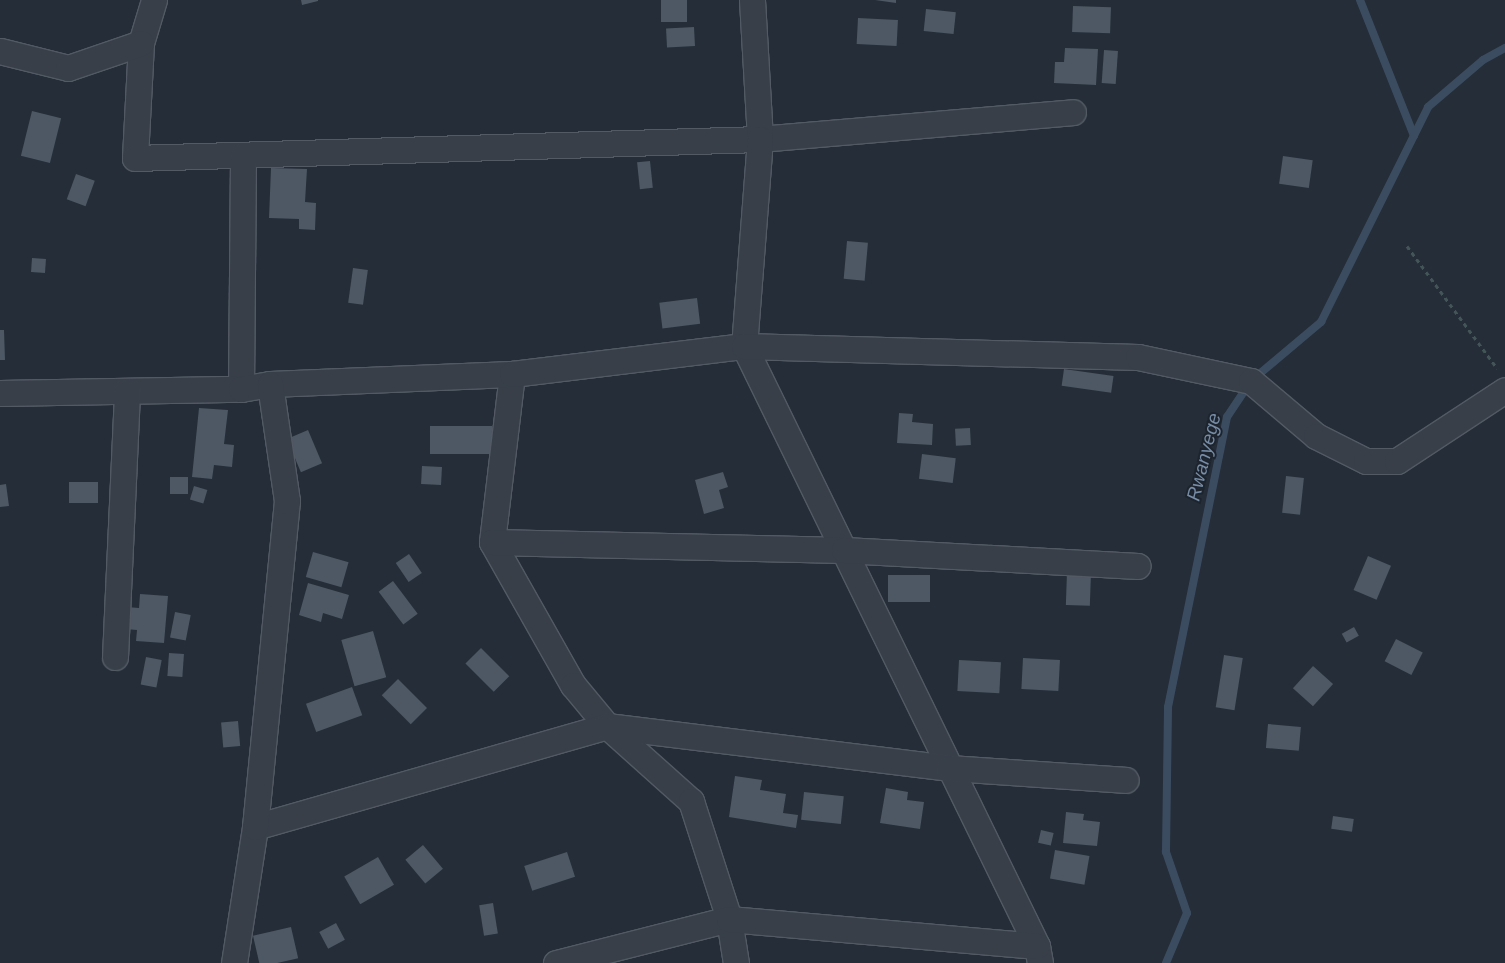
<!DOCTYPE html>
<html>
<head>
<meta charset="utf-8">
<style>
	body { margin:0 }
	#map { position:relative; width:1505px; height:963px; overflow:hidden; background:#242d38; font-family:Helvetica,sans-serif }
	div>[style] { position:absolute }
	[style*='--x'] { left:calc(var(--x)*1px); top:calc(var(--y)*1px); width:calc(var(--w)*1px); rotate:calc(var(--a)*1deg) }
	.stream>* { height:8px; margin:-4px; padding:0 4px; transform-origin:4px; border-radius:4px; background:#3c4c60 }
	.building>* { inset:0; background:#4d5864; transform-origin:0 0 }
	.path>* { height:3px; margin-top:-1.5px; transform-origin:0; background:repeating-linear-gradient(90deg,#445557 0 4px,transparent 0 8px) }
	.roads { filter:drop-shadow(1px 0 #535a64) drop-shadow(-1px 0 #535a64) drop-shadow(0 1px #535a64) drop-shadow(0 -1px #535a64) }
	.street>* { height:25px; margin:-12.5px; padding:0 12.5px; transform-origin:12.5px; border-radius:12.5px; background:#383f49 }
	span { translate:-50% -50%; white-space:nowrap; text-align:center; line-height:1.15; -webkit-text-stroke:4px #1d242e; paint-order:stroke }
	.water-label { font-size:19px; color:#778ca5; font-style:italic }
</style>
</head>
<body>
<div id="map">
	<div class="stream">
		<i style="--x:1360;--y:0;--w:146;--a:68.3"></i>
		<i style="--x:1166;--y:963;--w:54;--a:-67.2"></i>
		<i style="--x:1187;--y:913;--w:65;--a:-109"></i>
		<i style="--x:1166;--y:852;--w:145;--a:-89.2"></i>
		<i style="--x:1168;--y:707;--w:296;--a:-78.5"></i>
		<i style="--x:1227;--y:417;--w:43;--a:-56.3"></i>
		<i style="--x:1251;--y:381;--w:92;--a:-40.1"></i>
		<i style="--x:1321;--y:322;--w:240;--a:-63.5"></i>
		<i style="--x:1428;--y:107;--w:72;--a:-40.5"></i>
		<i style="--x:1483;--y:60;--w:25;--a:-29"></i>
	</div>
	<div class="building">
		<i style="clip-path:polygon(301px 0,318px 0,318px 1px,302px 5px)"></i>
		<i style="left:661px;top:0;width:26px;height:22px"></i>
		<i style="clip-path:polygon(875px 0,896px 0,896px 3px)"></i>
		<i style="left:1073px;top:6px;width:38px;height:26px;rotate:2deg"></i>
		<i style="left:926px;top:9px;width:30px;height:22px;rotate:6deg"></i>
		<i style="left:858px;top:18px;width:40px;height:26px;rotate:3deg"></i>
		<i style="left:694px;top:27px;width:19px;height:28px;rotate:87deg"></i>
		<i style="clip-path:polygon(1065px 48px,1098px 49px,1096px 85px,1054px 83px,1055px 62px,1064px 62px)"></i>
		<i style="left:1104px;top:50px;width:14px;height:33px;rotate:4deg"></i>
		<i style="left:32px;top:111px;width:30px;height:46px;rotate:14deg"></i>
		<i style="left:1283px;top:156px;width:30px;height:28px;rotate:8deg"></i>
		<i style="left:650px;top:161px;width:27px;height:13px;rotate:84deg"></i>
		<i style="clip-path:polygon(271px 168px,307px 169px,305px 202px,316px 203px,315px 230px,299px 229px,299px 219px,269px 218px)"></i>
		<i style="left:76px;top:174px;width:20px;height:27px;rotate:20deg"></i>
		<i style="left:847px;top:241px;width:21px;height:38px;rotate:5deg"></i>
		<i style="left:32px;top:258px;width:14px;height:14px;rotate:4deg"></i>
		<i style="left:353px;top:268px;width:15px;height:35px;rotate:8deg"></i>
		<i style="left:697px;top:298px;width:26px;height:38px;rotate:83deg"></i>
		<i style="clip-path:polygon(0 330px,4px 330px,5px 360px,0 360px)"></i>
		<i style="left:1064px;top:369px;width:50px;height:17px;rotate:8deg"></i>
		<i style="clip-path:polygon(199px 408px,228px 410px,224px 444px,234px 445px,232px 467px,214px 465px,212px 479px,192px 477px)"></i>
		<i style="clip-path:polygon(899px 413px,913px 414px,912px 422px,933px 424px,932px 445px,897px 443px)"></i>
		<i style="left:430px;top:426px;width:62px;height:28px"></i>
		<i style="left:970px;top:428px;width:17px;height:15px;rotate:87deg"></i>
		<i style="left:308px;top:430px;width:36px;height:23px;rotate:67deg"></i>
		<i style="left:922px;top:454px;width:34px;height:25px;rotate:7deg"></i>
		<i style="left:422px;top:466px;width:20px;height:18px;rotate:3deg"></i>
		<i style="clip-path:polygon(723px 472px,728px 487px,719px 490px,724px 508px,704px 514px,695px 480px)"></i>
		<i style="left:1286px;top:476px;width:18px;height:37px;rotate:6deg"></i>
		<i style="left:170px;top:477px;width:18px;height:17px"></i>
		<i style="left:69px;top:482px;width:29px;height:21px"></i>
		<i style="clip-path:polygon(6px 484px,9px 506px,0 507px,0 485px)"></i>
		<i style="left:194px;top:486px;width:14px;height:14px;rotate:17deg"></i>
		<i style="left:313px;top:552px;width:37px;height:26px;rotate:16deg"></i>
		<i style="left:409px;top:554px;width:23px;height:16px;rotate:56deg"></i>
		<i style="left:1368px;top:556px;width:25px;height:37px;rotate:23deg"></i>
		<i style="left:1067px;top:572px;width:24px;height:33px;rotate:2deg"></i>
		<i style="left:930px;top:575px;width:27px;height:42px;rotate:90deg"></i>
		<i style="left:393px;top:581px;width:41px;height:18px;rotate:53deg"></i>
		<i style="clip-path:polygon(308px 583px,349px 595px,342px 619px,323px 613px,321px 622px,299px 615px)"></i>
		<i style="clip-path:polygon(140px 594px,168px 596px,164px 643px,136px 641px,137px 630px,125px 629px,127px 607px,139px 608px)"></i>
		<i style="left:175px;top:612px;width:16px;height:26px;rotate:11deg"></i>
		<i style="left:1354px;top:627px;width:10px;height:14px;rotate:61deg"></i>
		<i style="left:373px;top:631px;width:48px;height:33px;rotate:74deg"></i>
		<i style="left:1396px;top:639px;width:30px;height:25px;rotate:27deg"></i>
		<i style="left:481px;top:648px;width:40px;height:22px;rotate:45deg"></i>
		<i style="left:169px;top:653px;width:15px;height:23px;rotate:4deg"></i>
		<i style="left:1224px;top:655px;width:19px;height:53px;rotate:9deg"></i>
		<i style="left:146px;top:657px;width:16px;height:28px;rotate:11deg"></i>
		<i style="left:1023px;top:658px;width:37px;height:31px;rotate:3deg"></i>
		<i style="left:959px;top:660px;width:42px;height:31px;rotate:3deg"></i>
		<i style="left:1313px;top:666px;width:27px;height:30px;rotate:42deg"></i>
		<i style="left:398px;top:679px;width:41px;height:23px;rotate:45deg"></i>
		<i style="left:352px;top:687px;width:30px;height:49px;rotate:70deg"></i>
		<i style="left:238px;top:721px;width:25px;height:17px;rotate:85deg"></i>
		<i style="left:1268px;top:724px;width:33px;height:24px;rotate:5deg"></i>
		<i style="clip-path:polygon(735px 776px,762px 780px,760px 790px,786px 794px,783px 813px,798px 815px,796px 828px,729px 817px)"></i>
		<i style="clip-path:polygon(886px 788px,908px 792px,907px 800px,924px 802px,920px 829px,880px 823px)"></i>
		<i style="left:804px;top:792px;width:40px;height:28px;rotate:6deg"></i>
		<i style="clip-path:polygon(1066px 812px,1084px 814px,1083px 820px,1100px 822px,1097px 846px,1063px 843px)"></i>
		<i style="left:1333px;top:816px;width:21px;height:13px;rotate:8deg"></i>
		<i style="left:1041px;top:830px;width:13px;height:13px;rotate:13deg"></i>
		<i style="left:423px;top:845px;width:31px;height:23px;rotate:50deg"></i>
		<i style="left:1055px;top:850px;width:35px;height:29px;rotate:10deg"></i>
		<i style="left:567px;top:852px;width:26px;height:45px;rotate:72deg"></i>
		<i style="left:378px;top:857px;width:32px;height:39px;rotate:60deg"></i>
		<i style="left:493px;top:903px;width:31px;height:14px;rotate:81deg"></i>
		<i style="left:336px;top:923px;width:19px;height:19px;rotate:62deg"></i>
		<i style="left:291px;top:927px;width:32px;height:39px;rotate:77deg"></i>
	</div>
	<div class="path">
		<i style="--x:1407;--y:246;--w:152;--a:53.6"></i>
	</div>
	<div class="roads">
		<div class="street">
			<i style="--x:154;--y:0;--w:45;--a:106.8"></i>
			<i style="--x:141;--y:43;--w:115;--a:93"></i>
			<i style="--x:135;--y:158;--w:625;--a:-1.74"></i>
			<i style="--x:760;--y:139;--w:314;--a:-4.9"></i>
			<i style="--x:752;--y:0;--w:139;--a:86.7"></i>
			<i style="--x:760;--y:139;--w:208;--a:94.4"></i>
			<i style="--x:744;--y:346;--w:668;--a:63.97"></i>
			<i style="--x:1037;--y:946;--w:17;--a:80"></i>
			<i style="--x:0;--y:51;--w:70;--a:14"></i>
			<i style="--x:68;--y:68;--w:77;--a:-18.9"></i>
			<i style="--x:512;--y:374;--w:169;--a:96.8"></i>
			<i style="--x:492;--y:542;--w:164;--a:60.5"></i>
			<i style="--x:573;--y:685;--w:53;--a:50.3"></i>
			<i style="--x:607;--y:726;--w:113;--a:41.8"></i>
			<i style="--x:691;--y:801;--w:124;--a:72.1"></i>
			<i style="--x:729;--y:919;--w:45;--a:81"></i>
			<i style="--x:241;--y:389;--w:234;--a:-89.5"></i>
			<i style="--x:0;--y:393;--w:241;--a:-1"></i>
			<i style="--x:241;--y:389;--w:29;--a:-10"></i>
			<i style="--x:270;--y:384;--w:242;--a:-2.4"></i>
			<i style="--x:512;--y:374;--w:234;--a:-6.9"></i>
			<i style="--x:744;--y:346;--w:394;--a:1.6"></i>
			<i style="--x:1138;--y:357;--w:116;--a:12"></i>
			<i style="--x:1251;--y:381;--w:85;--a:40.2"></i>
			<i style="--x:1316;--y:436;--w:56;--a:26.6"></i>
			<i style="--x:1366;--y:461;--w:31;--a:0"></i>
			<i style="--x:1397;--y:461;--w:129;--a:-33.3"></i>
			<i style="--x:492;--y:542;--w:352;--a:1.3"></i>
			<i style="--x:844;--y:550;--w:294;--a:3.1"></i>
			<i style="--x:115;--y:657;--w:266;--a:-87.4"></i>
			<i style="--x:255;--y:827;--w:366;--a:-16"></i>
			<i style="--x:607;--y:726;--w:346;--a:7"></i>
			<i style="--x:950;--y:768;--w:176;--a:3.9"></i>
			<i style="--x:234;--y:963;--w:138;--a:-81.2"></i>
			<i style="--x:255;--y:827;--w:328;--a:-84.4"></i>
			<i style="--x:287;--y:501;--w:118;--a:-98.3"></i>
			<i style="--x:556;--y:963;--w:179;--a:-14.3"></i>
			<i style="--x:729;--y:919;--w:309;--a:5"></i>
		</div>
	</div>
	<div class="water-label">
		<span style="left:1204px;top:457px;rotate:-76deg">Rwanyege</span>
	</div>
</div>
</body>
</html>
